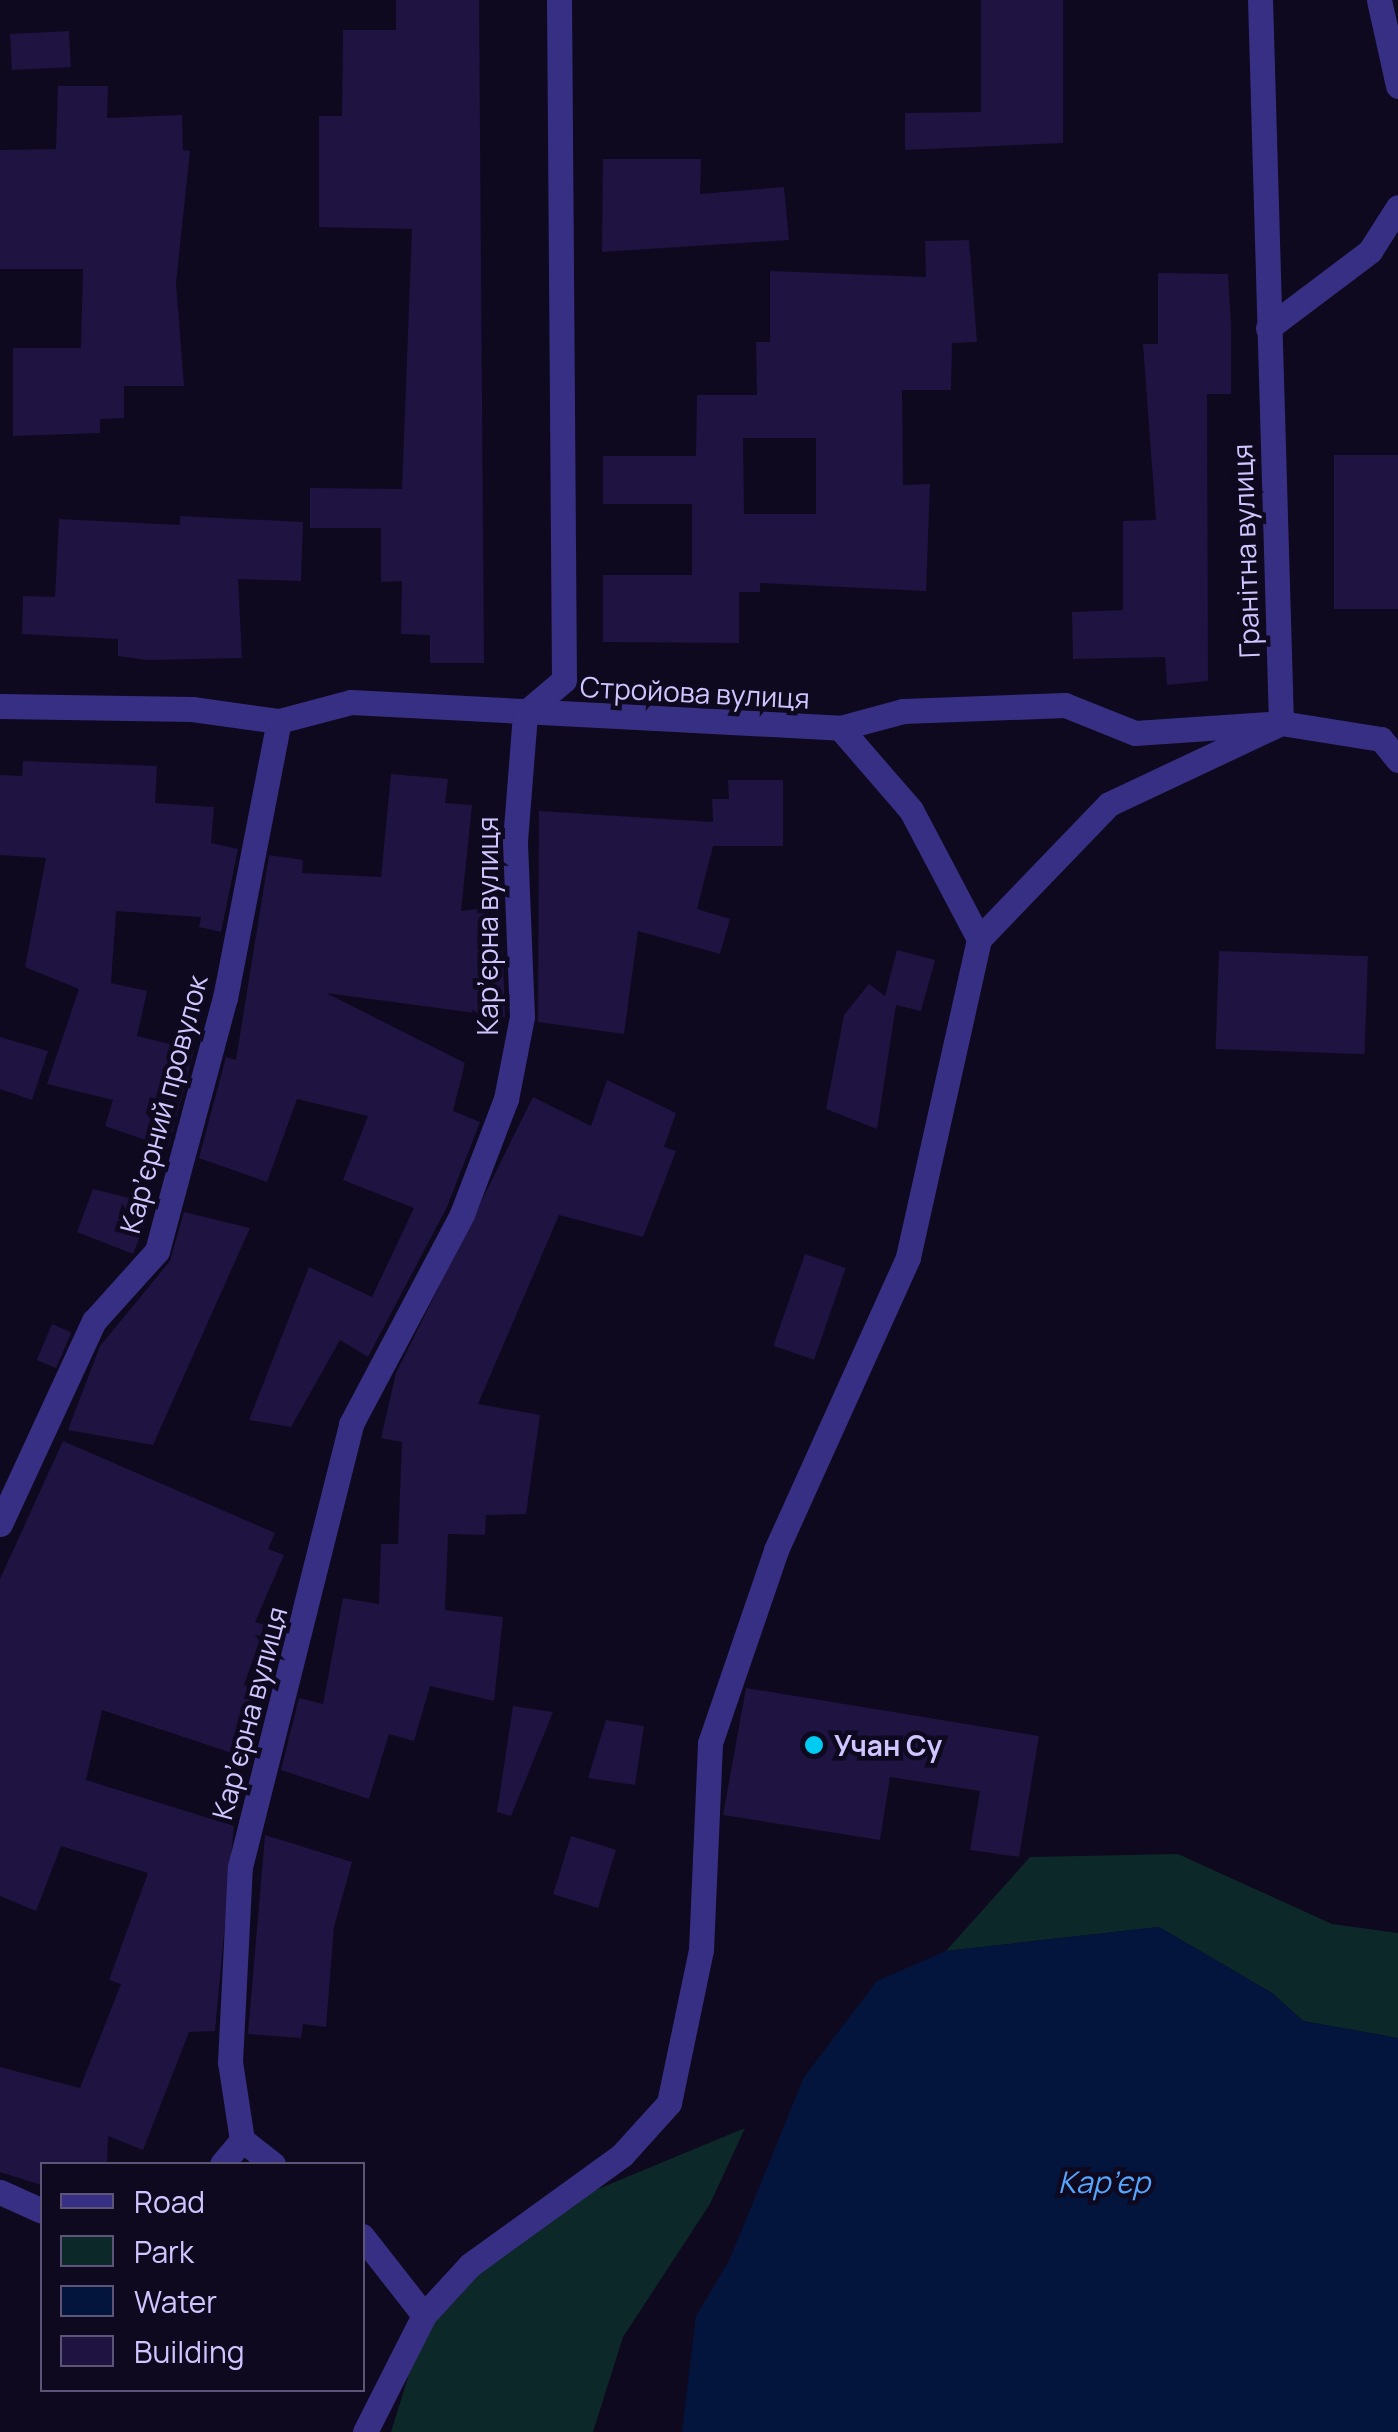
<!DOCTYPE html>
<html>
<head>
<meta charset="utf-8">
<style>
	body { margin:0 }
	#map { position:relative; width:1398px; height:2432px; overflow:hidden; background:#0e091e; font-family:Manrope,sans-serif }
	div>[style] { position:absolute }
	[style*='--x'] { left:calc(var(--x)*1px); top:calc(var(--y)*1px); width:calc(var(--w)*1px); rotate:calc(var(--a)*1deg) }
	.green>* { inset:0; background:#0c2829 }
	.water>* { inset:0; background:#03153d }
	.building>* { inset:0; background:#1f1341; transform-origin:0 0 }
	.minor>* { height:25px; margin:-12.5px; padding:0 12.5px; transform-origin:12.5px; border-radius:12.5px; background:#372f83 }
	.dots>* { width:28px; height:28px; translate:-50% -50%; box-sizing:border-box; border:5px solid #0e091e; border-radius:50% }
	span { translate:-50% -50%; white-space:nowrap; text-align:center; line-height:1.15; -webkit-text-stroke:9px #0e091e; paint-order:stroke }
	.street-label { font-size:28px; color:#d0c6ff }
	.poi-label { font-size:28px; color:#d0c6ff; font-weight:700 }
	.left { translate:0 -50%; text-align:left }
	.water-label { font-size:30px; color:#54a6ff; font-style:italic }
	.legend { position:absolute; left:40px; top:2162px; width:325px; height:230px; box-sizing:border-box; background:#0e091e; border:2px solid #5c5578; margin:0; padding:12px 18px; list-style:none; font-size:30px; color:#d0c6ff }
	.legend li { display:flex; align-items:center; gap:20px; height:50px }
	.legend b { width:50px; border:2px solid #5c5578 }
</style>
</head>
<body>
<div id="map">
	<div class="green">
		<i style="clip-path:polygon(1178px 1854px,1332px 1924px,1398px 1933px,1398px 2038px,1303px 2021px,1272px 1993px,1159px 1927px,946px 1951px,1030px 1857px)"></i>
		<i style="clip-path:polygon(745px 2128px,710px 2204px,623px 2337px,593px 2432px,391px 2432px,419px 2342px,461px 2283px,557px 2206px)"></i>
	</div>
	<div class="water">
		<i style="clip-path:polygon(1159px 1927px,1272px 1993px,1303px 2021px,1398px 2038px,1398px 2432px,682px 2432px,696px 2316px,729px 2261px,804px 2077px,877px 1981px,946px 1951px)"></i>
	</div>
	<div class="building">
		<i style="clip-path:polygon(396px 0,479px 0,484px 663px,430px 663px,430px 635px,401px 634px,402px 581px,381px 582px,381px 528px,310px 528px,310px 488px,402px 489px,412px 229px,319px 227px,319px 116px,342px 116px,343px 30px,396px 30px)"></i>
		<i style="clip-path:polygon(981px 0,1063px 0,1063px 143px,905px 150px,905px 113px,981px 112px)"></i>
		<i style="left:69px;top:31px;width:36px;height:59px;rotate:87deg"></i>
		<i style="clip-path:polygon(58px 86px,108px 86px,107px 118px,182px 115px,183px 150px,190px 151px,176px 283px,184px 386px,124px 386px,124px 418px,100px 419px,100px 433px,13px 436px,13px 348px,81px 348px,83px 269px,0 269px,0 150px,56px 149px)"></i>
		<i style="clip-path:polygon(603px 159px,701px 159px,700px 194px,784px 187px,789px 240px,602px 252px)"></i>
		<i style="clip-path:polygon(evenodd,969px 240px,977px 342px,952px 343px,951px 390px,902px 390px,903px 485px,930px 484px,926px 591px,760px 583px,760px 592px,739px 592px,739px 643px,603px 642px,603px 575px,692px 575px,692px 504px,603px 504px,603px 456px,696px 456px,697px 395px,757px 395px,756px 342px,770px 342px,770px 271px,926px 277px,925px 241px,969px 240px,743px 438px,816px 438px,816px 514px,744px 514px,743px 438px)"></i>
		<i style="clip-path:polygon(1158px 273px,1228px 274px,1231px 326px,1231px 394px,1207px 394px,1208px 681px,1167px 685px,1165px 657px,1073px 659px,1072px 612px,1123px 610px,1123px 521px,1156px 520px,1143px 344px,1158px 344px)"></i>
		<i style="left:1398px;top:455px;width:154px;height:64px;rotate:90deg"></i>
		<i style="clip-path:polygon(180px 516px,303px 522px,301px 581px,238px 579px,242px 658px,148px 660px,118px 656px,118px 639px,22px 634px,23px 596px,55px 597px,59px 519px,180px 525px)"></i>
		<i style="clip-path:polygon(23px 761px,157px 766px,155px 803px,214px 807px,211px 843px,238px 849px,221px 932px,199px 927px,201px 917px,116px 911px,111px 983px,147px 991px,137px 1036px,194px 1050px,168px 1148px,105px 1126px,113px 1100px,47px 1084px,79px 989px,25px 967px,46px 858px,0 855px,0 775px,22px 776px)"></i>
		<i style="clip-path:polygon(391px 774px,448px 779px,445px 803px,472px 805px,461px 911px,501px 906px,505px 1017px,326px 993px,465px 1063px,453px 1111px,480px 1122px,447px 1207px,368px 1357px,340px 1340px,291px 1427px,249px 1420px,309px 1267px,372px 1297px,414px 1208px,343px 1180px,368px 1116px,297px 1099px,267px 1182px,199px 1158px,226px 1057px,236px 1060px,269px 855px,303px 860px,302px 873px,381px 877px)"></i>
		<i style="clip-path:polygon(728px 780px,783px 780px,783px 846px,713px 846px,697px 909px,730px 919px,720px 954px,638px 931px,624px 1034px,538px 1022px,539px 811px,713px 822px,712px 799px,729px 799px)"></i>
		<i style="clip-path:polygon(897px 950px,935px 960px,921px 1011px,896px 1005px,877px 1129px,826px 1109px,844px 1015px,869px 984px,885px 996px)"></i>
		<i style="left:1219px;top:951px;width:149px;height:98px;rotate:2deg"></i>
		<i style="clip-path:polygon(0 1037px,48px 1051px,32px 1100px,0 1089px)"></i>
		<i style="clip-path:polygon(607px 1080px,676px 1113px,664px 1147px,676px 1151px,643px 1237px,559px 1215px,478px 1404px,540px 1415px,526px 1514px,486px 1515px,485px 1535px,448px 1534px,445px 1610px,503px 1617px,494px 1701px,430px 1686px,414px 1741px,389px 1734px,369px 1799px,281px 1770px,299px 1698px,323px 1704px,343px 1598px,379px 1604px,381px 1544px,398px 1544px,402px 1442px,381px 1438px,396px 1373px,533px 1097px,591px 1126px)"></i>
		<i style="clip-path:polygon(93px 1189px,153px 1204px,133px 1254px,77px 1232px)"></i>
		<i style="clip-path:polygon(184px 1212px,250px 1228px,153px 1445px,68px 1430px,100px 1346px,170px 1261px)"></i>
		<i style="left:805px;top:1254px;width:43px;height:97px;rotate:19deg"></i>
		<i style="left:52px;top:1324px;width:21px;height:39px;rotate:23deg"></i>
		<i style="clip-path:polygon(63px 1441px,275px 1533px,268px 1549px,284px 1555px,255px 1622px,265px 1625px,244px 1685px,267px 1691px,250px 1759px,102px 1710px,86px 1780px,234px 1826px,215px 2031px,189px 2032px,143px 2150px,108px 2136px,107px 2164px,42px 2164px,41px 2185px,0 2172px,0 2067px,80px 2088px,121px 1984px,109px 1980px,148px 1873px,61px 1846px,36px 1911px,0 1896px,0 1579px)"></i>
		<i style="clip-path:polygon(746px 1688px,1039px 1736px,1019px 1857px,970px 1850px,980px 1791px,890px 1777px,880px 1840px,723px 1815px)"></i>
		<i style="clip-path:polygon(513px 1706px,553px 1712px,511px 1816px,497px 1812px)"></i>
		<i style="clip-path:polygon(606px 1720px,644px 1726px,635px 1785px,588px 1778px)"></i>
		<i style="clip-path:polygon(265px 1835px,352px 1862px,334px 1927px,326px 2027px,303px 2024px,301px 2038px,248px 2034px)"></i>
		<i style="left:571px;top:1836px;width:47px;height:61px;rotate:17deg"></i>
	</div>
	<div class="minor">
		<i style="--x:1379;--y:0;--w:88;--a:77.5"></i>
		<i style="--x:1268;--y:328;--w:128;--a:-37"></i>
		<i style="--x:1370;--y:251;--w:52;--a:-57.5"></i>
		<i style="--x:0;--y:706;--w:192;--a:0.9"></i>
		<i style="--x:192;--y:709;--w:88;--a:7.9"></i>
		<i style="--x:279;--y:721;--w:74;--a:-14.8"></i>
		<i style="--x:351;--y:702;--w:490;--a:3"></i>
		<i style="--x:840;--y:728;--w:65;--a:-15.1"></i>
		<i style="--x:903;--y:711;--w:162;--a:-2.1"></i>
		<i style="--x:1065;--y:705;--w:75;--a:21.8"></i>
		<i style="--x:1135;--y:733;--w:146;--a:-3.9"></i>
		<i style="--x:1281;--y:723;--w:101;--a:9.1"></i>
		<i style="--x:1381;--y:739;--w:27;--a:51"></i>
		<i style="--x:979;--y:939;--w:187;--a:-46.1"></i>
		<i style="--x:1109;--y:804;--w:190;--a:-25.2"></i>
		<i style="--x:1281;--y:723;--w:723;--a:-91.66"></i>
		<i style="--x:0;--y:1524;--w:224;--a:-65.2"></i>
		<i style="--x:94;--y:1321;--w:94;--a:-48"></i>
		<i style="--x:157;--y:1251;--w:262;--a:-75"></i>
		<i style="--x:225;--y:998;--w:282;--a:-79"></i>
		<i style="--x:222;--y:2164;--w:31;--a:-50"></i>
		<i style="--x:273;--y:2164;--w:39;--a:-142"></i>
		<i style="--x:242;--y:2140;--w:79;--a:-98.7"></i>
		<i style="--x:230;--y:2062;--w:195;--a:-87.1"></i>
		<i style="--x:240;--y:1867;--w:457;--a:-75.9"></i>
		<i style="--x:351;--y:1424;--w:238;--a:-62.1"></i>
		<i style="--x:462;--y:1214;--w:123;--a:-69.1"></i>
		<i style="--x:506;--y:1099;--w:84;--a:-79"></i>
		<i style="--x:522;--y:1017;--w:176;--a:-92.3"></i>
		<i style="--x:515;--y:841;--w:128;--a:-85.5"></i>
		<i style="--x:525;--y:713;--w:51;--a:-40.2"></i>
		<i style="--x:564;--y:680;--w:680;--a:-90.42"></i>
		<i style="--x:0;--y:2192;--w:46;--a:24.3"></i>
		<i style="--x:362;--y:2236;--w:100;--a:51.9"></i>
		<i style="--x:365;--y:2432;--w:131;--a:-63.2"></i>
		<i style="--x:424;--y:2315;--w:68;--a:-47.4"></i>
		<i style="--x:470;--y:2265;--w:188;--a:-35.9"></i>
		<i style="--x:622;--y:2155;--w:70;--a:-47.9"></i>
		<i style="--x:669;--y:2103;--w:156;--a:-78.2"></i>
		<i style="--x:701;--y:1950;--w:207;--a:-87.5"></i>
		<i style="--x:710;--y:1743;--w:204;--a:-71.1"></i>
		<i style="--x:776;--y:1550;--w:321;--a:-65.7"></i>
		<i style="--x:908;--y:1257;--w:326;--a:-77.4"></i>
		<i style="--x:979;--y:939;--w:146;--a:-117.8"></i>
		<i style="--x:911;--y:810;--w:108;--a:-130.9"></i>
	</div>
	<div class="dots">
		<i style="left:814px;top:1745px;background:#00cbf1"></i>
	</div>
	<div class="street-label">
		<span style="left:1245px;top:551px;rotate:-92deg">Гранітна вулиця</span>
		<span style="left:695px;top:692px;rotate:3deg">Стройова вулиця</span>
		<span style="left:487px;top:926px;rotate:-90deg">Карʼєрна вулиця</span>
		<span style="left:163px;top:1104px;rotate:-75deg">Карʼєрний провулок</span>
		<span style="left:249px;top:1713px;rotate:-75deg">Карʼєрна вулиця</span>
	</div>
	<div class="poi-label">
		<span class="left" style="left:834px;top:1745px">Учан Су</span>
	</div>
	<div class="water-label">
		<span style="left:1104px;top:2182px">Кар’єр</span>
	</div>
	<ul class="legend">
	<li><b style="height:12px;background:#372f83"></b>Road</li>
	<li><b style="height:28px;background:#0c2829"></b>Park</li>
	<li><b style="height:28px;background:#03153d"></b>Water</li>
	<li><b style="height:28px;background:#1f1341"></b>Building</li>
	</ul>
</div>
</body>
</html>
